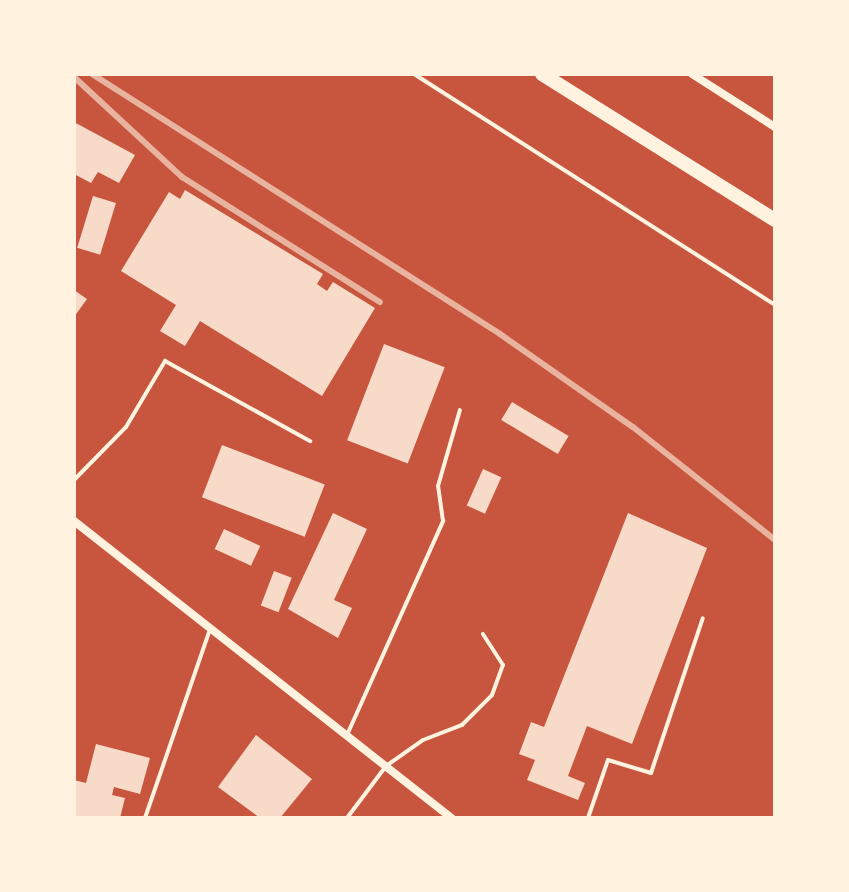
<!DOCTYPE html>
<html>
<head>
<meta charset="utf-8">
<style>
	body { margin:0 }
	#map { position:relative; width:849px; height:892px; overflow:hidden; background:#c8553d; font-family:"PT Sans",sans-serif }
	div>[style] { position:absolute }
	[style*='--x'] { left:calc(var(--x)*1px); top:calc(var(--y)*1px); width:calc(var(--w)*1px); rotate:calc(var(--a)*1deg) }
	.building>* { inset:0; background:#f7dbc8; transform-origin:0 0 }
	.path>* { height:4px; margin:-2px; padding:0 2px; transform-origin:2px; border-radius:2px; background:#fff3e0 }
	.service>* { height:4px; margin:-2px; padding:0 2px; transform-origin:2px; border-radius:2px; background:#fff3e0 }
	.minor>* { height:8px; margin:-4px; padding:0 4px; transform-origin:4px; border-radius:4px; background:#fff3e0 }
	.primary>* { height:14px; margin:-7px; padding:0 7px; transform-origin:7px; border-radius:7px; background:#fff3e0 }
	.rail>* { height:6px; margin:-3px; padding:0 3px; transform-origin:3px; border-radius:3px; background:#e9b49f }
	span { translate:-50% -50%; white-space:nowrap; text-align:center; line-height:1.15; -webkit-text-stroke:6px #fff3e0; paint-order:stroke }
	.frame { position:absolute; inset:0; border:76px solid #fff3e0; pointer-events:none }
</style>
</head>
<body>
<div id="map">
	<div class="building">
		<i style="clip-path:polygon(74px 122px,135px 155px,119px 183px,98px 172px,91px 183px,74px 174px)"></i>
		<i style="clip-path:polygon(185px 190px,323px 274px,317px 284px,327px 291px,333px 282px,375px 308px,322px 396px,200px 321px,185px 346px,160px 331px,176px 305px,121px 271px,169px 192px,180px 199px)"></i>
		<i style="left:93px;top:196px;width:24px;height:54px;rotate:17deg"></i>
		<i style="clip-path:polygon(74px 290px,87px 299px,74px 317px)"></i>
		<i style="left:384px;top:344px;width:65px;height:103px;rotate:21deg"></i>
		<i style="left:512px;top:402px;width:66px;height:21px;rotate:31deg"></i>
		<i style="left:222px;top:445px;width:110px;height:56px;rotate:21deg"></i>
		<i style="left:483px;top:469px;width:20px;height:40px;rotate:24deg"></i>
		<i style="clip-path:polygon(333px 513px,367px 529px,334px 600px,352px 608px,338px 638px,288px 609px)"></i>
		<i style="clip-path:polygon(628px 513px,707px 548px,632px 744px,587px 726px,568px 776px,585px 783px,578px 800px,527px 780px,535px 760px,519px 754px,531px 722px,544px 727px)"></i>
		<i style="left:224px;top:529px;width:40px;height:22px;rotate:25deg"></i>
		<i style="left:274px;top:571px;width:19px;height:37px;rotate:21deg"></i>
		<i style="clip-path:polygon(256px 735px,312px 779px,280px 818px,260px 818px,218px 787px)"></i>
		<i style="clip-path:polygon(96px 744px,150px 758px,140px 794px,114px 787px,112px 795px,125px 798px,120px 818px,74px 818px,74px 780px,86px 783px)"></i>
	</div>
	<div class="path">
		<i style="--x:414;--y:74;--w:429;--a:32.6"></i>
	</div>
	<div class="service">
		<i style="--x:74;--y:480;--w:74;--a:-45.5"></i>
		<i style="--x:126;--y:427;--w:77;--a:-59.4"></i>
		<i style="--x:165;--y:361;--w:166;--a:28.9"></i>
		<i style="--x:347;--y:735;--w:235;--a:-65.8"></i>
		<i style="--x:443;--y:521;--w:35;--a:-98"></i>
		<i style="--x:438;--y:486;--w:79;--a:-73.9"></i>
		<i style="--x:145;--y:818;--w:200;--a:-71"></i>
		<i style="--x:347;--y:818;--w:65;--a:-53.1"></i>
		<i style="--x:386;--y:766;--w:45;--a:-35.1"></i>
		<i style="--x:423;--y:740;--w:42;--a:-21"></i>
		<i style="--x:462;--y:725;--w:42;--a:-45"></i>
		<i style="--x:492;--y:695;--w:32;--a:-70"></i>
		<i style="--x:503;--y:665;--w:37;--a:-123"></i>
		<i style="--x:588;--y:818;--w:61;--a:-71"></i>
		<i style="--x:608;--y:760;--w:45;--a:16.8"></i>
		<i style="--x:651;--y:773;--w:163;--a:-71.5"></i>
	</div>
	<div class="minor">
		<i style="--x:692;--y:74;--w:98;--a:32.6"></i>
		<i style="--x:74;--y:521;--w:481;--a:38.2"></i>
	</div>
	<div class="primary">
		<i style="--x:542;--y:74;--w:275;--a:32.1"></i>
	</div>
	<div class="rail">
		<i style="--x:92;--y:74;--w:484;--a:32.5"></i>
		<i style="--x:500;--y:334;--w:162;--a:35"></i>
		<i style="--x:633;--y:427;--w:181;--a:38.5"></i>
		<i style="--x:74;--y:77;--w:147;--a:42.8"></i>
		<i style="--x:182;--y:177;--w:234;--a:32.3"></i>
	</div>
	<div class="frame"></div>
</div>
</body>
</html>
